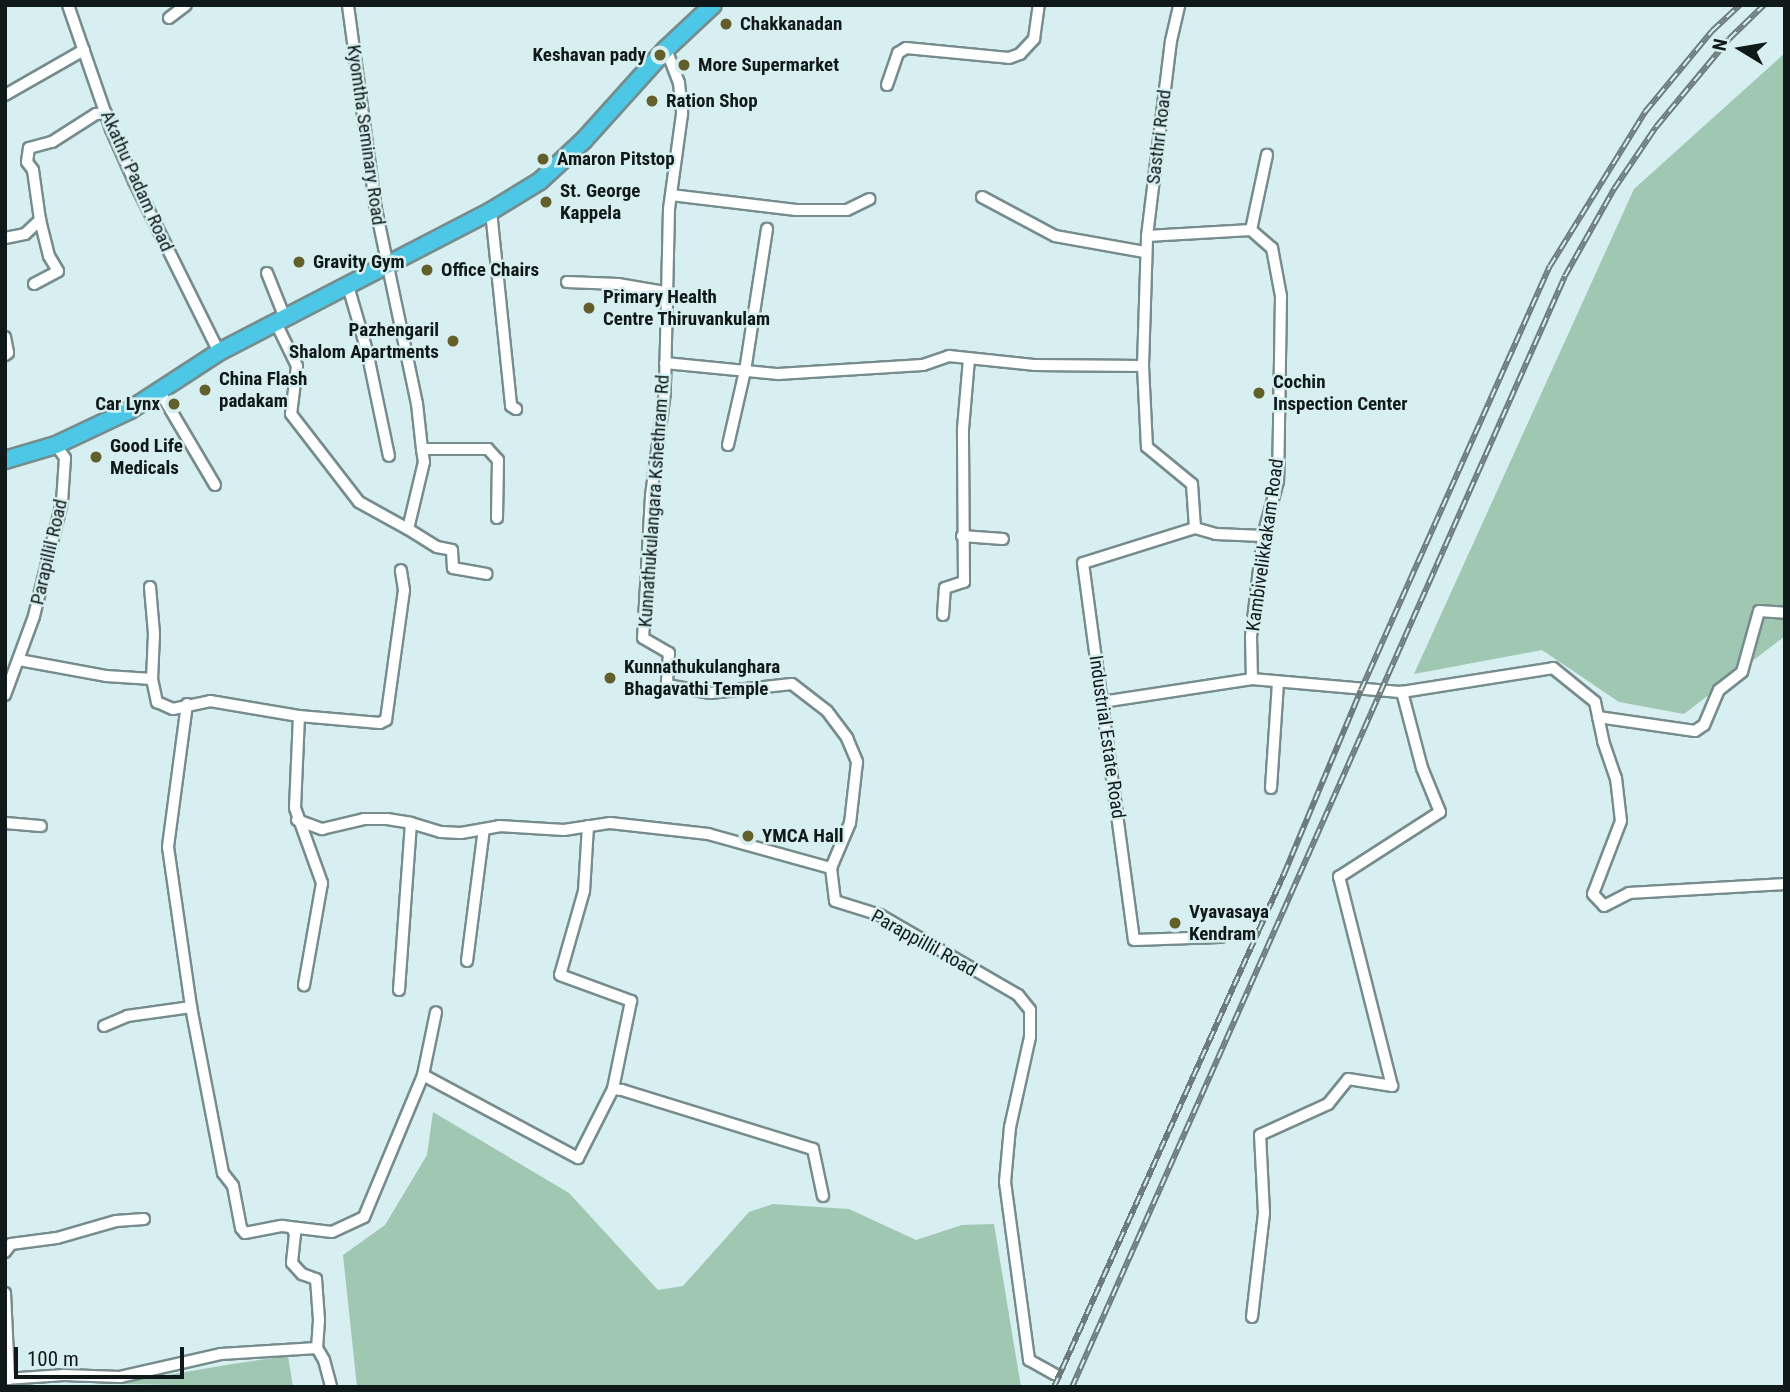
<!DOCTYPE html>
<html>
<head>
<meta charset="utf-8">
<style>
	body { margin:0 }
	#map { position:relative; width:1790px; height:1392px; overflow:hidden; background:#d7eff0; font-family:"Roboto Condensed",sans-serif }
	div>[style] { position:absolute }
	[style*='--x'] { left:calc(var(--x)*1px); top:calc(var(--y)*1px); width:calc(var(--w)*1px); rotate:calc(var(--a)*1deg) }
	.green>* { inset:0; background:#9fc7b2 }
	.roads { filter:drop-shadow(2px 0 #768c8d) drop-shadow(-2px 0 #768c8d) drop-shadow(0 2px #768c8d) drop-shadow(0 -2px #768c8d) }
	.minor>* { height:10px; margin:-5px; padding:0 5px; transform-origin:5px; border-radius:5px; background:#fff }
	.trunk>* { height:16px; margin:-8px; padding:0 8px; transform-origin:8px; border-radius:8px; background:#4cc8e6 }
	.rail>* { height:6px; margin-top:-3px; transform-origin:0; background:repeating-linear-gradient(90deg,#d7eff0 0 10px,#6c7c7d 0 20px); box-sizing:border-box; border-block:2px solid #6c7c7d }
	.dots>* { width:19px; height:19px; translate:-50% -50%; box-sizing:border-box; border:4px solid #d7eff0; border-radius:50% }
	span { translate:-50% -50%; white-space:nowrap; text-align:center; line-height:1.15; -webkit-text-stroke:5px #d7eff0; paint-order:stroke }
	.poi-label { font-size:19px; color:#101919; font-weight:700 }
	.left { translate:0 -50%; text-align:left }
	.right { translate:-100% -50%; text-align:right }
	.street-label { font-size:19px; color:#101919 }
	.frame { position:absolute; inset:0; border:7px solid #101919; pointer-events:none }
	.north { position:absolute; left:1706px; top:14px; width:70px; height:70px; -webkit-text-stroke:5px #d7eff0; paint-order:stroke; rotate:281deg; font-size:19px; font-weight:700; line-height:28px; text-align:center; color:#101919 }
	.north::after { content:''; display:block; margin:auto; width:24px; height:32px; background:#101919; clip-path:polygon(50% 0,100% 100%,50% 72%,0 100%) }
	.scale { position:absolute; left:14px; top:1347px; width:170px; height:32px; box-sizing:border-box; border:4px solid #101919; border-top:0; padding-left:9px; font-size:21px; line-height:24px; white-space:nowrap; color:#101919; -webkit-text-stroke:5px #d7eff0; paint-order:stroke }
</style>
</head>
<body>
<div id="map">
	<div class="green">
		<i style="clip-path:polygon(1785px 53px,1785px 636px,1684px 714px,1619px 702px,1542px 650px,1414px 674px,1634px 189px)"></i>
		<i style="clip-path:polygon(433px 1112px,569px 1193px,658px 1290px,683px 1286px,749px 1212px,773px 1204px,849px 1209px,916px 1240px,962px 1225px,994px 1224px,1021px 1387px,357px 1387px,343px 1255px,385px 1225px,427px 1155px)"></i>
		<i style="clip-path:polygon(288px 1356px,293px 1387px,115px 1384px,232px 1364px)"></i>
	</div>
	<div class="roads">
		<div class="minor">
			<i style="--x:68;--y:5;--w:131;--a:70.9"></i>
			<i style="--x:111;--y:129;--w:57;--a:66.1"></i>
			<i style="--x:134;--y:181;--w:191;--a:63.6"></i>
			<i style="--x:169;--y:18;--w:21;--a:-37"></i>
			<i style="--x:666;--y:49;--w:36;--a:69"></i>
			<i style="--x:679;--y:83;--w:31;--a:84"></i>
			<i style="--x:682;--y:114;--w:96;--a:97.8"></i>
			<i style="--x:669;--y:209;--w:183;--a:91.3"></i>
			<i style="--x:665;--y:392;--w:105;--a:97.7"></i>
			<i style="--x:651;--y:496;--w:142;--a:93.2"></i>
			<i style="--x:643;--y:638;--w:30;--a:30"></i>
			<i style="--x:669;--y:653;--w:32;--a:94"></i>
			<i style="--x:667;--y:685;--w:44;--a:10.5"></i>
			<i style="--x:710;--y:693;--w:82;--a:-6.3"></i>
			<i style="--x:792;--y:684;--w:44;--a:37.6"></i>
			<i style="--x:827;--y:711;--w:34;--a:53"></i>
			<i style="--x:847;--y:738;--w:26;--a:67"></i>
			<i style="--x:857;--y:762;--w:61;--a:96.5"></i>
			<i style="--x:850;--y:823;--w:49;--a:112.9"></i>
			<i style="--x:887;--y:85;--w:34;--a:-71"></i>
			<i style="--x:898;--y:53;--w:9;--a:-32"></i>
			<i style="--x:906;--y:48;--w:103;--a:5.5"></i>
			<i style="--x:1009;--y:58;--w:12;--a:-20"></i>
			<i style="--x:1020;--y:54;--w:21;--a:-47"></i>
			<i style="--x:1034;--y:39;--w:34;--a:-82"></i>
			<i style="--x:5;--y:95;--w:91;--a:-29.7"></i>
			<i style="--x:671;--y:195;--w:126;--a:6.8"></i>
			<i style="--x:796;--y:210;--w:51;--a:0"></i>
			<i style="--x:847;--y:210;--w:25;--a:-26"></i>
			<i style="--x:982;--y:197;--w:83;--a:28.1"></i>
			<i style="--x:1055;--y:236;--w:91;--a:10.1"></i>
			<i style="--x:491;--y:211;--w:196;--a:84.1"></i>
			<i style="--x:511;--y:406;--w:6;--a:31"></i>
			<i style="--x:1251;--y:230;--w:77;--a:-78"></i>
			<i style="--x:1147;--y:236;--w:104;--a:-3.3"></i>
			<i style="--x:1251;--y:230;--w:28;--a:41"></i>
			<i style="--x:1272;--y:248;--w:49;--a:79.4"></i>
			<i style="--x:1281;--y:296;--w:185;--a:90.9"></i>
			<i style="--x:1278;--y:481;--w:57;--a:105.3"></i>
			<i style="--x:1263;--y:536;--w:101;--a:96.8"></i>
			<i style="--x:1251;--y:636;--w:43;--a:88.7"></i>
			<i style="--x:1252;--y:679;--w:151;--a:5"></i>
			<i style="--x:1402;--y:692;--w:153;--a:-9"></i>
			<i style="--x:1553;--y:668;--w:54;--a:39"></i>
			<i style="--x:1595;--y:702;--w:40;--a:78"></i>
			<i style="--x:1603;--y:741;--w:39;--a:71"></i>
			<i style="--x:1616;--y:778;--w:43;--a:83.4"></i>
			<i style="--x:1621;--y:821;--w:78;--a:111"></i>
			<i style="--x:1593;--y:894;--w:16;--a:47"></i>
			<i style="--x:1604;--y:906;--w:28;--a:-27"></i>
			<i style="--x:1629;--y:893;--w:156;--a:-3.3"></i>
			<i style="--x:5;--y:238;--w:20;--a:-11"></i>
			<i style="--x:25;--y:234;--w:21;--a:-43"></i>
			<i style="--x:267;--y:273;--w:48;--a:68.2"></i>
			<i style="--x:567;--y:282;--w:51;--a:2.2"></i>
			<i style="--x:618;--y:284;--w:49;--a:9.5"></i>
			<i style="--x:34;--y:284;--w:27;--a:-28"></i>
			<i style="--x:58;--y:271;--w:17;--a:-121"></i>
			<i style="--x:49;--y:256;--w:37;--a:-104"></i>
			<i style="--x:40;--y:220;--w:50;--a:-98"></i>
			<i style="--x:33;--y:170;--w:10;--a:-127"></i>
			<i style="--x:27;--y:162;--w:14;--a:-82"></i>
			<i style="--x:29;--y:148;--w:24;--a:-15"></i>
			<i style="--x:52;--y:142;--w:52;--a:-32.5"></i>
			<i style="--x:96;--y:114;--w:10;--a:-6"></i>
			<i style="--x:348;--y:286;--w:68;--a:73.7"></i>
			<i style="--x:367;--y:351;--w:107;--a:78.2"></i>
			<i style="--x:276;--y:323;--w:48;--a:64"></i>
			<i style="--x:297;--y:366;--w:48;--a:97.1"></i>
			<i style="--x:291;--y:414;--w:111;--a:52.3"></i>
			<i style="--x:359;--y:502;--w:56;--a:28.9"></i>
			<i style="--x:408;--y:529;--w:69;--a:-76.6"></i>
			<i style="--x:424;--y:462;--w:13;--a:-99"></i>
			<i style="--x:422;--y:449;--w:45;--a:-96.3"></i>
			<i style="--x:417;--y:404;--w:198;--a:-101.9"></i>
			<i style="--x:376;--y:210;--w:207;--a:-97.8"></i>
			<i style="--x:5;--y:337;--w:16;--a:79"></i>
			<i style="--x:8;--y:353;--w:4;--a:146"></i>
			<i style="--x:665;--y:363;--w:114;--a:5.6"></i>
			<i style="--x:778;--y:374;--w:145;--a:-3.6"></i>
			<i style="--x:923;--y:365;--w:28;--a:-19"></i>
			<i style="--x:949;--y:356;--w:85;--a:6"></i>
			<i style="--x:1034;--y:365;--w:109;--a:0.5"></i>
			<i style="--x:1143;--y:366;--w:81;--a:87.2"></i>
			<i style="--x:1147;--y:447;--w:58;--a:39.4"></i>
			<i style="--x:1192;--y:484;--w:44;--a:86.1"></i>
			<i style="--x:1195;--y:528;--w:22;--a:16"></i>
			<i style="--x:1216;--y:534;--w:47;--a:2.4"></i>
			<i style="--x:1143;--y:366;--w:130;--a:-88.2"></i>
			<i style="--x:1147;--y:236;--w:196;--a:-83"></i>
			<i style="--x:1171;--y:41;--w:37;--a:-77"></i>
			<i style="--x:160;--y:392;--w:108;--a:59.4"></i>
			<i style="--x:728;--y:445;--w:76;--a:-77.1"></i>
			<i style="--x:745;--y:371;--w:144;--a:-81.2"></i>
			<i style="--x:422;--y:449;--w:66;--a:0"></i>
			<i style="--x:488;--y:449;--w:15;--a:48"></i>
			<i style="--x:498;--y:460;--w:58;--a:91"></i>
			<i style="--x:1195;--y:528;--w:117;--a:162.6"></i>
			<i style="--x:1083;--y:563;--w:380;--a:82.3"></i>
			<i style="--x:1134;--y:940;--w:87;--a:-2"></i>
			<i style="--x:408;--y:529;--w:34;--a:32"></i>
			<i style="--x:437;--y:547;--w:15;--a:11"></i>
			<i style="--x:452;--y:550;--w:18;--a:87"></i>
			<i style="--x:453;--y:568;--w:34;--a:10"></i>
			<i style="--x:962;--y:536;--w:41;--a:4.2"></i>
			<i style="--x:150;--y:587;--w:47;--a:85.1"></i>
			<i style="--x:154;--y:634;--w:45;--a:92.5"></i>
			<i style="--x:152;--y:679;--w:24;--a:78"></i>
			<i style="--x:157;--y:702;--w:17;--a:24"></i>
			<i style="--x:173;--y:709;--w:38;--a:-12"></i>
			<i style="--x:210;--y:701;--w:90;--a:9.6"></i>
			<i style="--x:299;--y:716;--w:92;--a:92.5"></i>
			<i style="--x:295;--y:808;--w:80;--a:70.2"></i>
			<i style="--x:322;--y:883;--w:104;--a:100"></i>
			<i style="--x:943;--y:615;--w:27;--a:-86"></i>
			<i style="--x:945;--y:588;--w:20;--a:-18"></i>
			<i style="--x:964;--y:582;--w:153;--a:-90.4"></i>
			<i style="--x:963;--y:429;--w:70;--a:-85.1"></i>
			<i style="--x:19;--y:660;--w:88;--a:10.4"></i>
			<i style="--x:106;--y:676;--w:46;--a:3.7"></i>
			<i style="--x:5;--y:695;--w:84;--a:-69.8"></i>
			<i style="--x:34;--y:616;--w:117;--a:-76.2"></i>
			<i style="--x:62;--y:502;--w:44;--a:-86.1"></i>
			<i style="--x:65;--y:458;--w:16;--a:-125"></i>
			<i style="--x:1102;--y:702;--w:152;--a:-8.7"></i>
			<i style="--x:187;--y:704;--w:144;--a:97.6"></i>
			<i style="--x:168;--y:847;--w:162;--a:81.8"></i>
			<i style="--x:191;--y:1007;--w:169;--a:79.1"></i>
			<i style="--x:223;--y:1173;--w:16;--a:52"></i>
			<i style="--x:233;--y:1186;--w:43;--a:79.2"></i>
			<i style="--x:241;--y:1228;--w:6;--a:51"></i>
			<i style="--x:245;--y:1233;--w:38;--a:-11"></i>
			<i style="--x:282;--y:1226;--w:50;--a:6.8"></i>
			<i style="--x:332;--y:1232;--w:35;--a:-25"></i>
			<i style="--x:364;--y:1217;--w:154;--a:-67.4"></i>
			<i style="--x:423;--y:1075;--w:64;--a:-78.3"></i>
			<i style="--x:299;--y:716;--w:81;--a:4.9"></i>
			<i style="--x:380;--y:723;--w:7;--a:-27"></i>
			<i style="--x:386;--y:720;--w:131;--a:-82.1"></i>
			<i style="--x:404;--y:590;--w:20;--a:-99"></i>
			<i style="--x:1598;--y:717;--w:98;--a:8.2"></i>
			<i style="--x:1695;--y:731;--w:11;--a:-34"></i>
			<i style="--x:1704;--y:725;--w:38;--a:-67"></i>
			<i style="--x:1719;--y:690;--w:29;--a:-38"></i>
			<i style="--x:1742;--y:672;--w:63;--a:-74.4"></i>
			<i style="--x:1759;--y:611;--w:26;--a:4"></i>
			<i style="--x:1271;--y:788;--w:106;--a:-86.2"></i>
			<i style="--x:297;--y:820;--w:27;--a:20"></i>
			<i style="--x:322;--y:829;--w:43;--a:-13.4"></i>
			<i style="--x:364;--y:819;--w:23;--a:0"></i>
			<i style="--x:387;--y:819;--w:24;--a:9"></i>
			<i style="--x:5;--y:823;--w:36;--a:5"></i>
			<i style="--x:588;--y:826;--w:65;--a:93.5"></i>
			<i style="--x:584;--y:891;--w:87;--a:105.9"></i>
			<i style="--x:560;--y:975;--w:76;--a:20.1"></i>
			<i style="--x:631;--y:1001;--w:90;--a:101.6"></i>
			<i style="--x:467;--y:961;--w:133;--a:-82.7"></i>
			<i style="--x:399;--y:990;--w:167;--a:-85.9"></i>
			<i style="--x:411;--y:823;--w:31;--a:17"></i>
			<i style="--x:441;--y:832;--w:20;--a:3"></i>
			<i style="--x:461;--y:833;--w:39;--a:-10"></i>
			<i style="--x:499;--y:826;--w:65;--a:3.5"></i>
			<i style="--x:564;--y:830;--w:47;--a:-8.7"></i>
			<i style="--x:610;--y:823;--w:99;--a:6.4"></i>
			<i style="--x:708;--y:834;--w:128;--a:15.5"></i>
			<i style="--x:831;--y:868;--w:33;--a:83"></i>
			<i style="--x:835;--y:901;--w:47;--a:17.3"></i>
			<i style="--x:880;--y:915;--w:160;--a:30.1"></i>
			<i style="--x:1018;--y:995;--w:19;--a:51"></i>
			<i style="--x:1030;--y:1010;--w:27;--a:90"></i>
			<i style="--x:1030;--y:1037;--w:92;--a:102.5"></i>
			<i style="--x:1010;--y:1127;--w:55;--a:95.2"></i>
			<i style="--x:1005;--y:1182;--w:180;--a:82.3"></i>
			<i style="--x:1029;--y:1360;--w:29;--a:29"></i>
			<i style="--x:104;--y:1026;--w:25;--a:-23"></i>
			<i style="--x:127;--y:1016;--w:65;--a:-8"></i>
			<i style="--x:423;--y:1075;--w:176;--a:28.2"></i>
			<i style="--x:578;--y:1158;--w:77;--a:-63.1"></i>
			<i style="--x:613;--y:1089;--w:9;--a:6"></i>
			<i style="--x:622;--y:1090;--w:200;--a:17.2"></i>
			<i style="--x:813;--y:1149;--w:48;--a:78"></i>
			<i style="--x:292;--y:1228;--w:7;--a:63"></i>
			<i style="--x:295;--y:1234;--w:29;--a:96"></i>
			<i style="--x:292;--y:1263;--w:15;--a:48"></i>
			<i style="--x:302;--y:1274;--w:15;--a:20"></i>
			<i style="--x:316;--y:1279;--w:41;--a:85.8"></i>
			<i style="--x:319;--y:1320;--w:28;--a:94"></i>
			<i style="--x:317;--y:1348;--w:14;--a:60"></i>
			<i style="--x:324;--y:1360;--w:28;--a:75"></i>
			<i style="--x:5;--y:1252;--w:10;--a:-53"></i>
			<i style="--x:11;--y:1244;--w:46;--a:-7.4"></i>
			<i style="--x:57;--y:1238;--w:61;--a:-16.1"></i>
			<i style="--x:116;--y:1221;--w:28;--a:-4"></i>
			<i style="--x:5;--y:1293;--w:86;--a:87.3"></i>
			<i style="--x:1252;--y:1317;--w:105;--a:-83.4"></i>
			<i style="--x:1264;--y:1213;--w:78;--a:-92.9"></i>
			<i style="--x:1260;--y:1135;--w:75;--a:-24.5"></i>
			<i style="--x:1328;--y:1104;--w:32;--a:-51"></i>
			<i style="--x:1348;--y:1079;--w:45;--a:9"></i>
			<i style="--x:1392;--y:1086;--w:216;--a:-104.2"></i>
			<i style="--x:1339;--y:877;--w:120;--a:-32.8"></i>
			<i style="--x:1440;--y:812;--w:48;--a:-112.2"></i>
			<i style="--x:1422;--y:768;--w:79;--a:-104.7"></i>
			<i style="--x:5;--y:1379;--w:59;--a:-3.9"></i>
			<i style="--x:64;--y:1375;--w:56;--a:2"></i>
			<i style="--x:120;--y:1377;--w:104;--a:-12.8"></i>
			<i style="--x:221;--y:1354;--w:96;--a:-3.6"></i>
		</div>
		<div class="trunk">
			<i style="--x:5;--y:460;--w:53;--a:-16.4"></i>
			<i style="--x:56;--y:445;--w:82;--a:-25.3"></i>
			<i style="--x:130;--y:410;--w:106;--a:-33.1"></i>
			<i style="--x:219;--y:352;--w:306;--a:-27.4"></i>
			<i style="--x:491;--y:211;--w:57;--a:-31.5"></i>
			<i style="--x:540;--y:181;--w:60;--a:-43"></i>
			<i style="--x:584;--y:140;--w:122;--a:-48"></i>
			<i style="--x:666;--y:49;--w:64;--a:-43.1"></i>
		</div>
	</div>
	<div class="rail">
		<i style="--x:1054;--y:1387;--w:562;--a:-65.85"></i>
		<i style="--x:1284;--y:874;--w:199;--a:-67.3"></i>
		<i style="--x:1361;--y:690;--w:464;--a:-66"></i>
		<i style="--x:1550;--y:266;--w:181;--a:-58.3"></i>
		<i style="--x:1645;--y:112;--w:105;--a:-50.4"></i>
		<i style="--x:1712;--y:31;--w:38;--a:-43"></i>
		<i style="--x:1072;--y:1387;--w:1215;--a:-66.07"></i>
		<i style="--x:1565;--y:276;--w:100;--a:-60.6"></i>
		<i style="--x:1614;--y:189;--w:75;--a:-55.9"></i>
		<i style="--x:1656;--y:127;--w:114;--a:-50.3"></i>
		<i style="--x:1729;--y:39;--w:49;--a:-44.2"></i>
	</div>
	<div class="dots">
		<i style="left:726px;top:24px;background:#635f2b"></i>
		<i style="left:660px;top:55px;background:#635f2b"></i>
		<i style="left:684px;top:65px;background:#635f2b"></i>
		<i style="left:652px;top:101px;background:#635f2b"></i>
		<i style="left:543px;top:159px;background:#635f2b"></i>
		<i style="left:546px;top:202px;background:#635f2b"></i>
		<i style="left:299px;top:262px;background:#635f2b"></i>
		<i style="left:427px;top:270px;background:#635f2b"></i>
		<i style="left:589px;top:308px;background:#635f2b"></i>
		<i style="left:453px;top:341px;background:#635f2b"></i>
		<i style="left:205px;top:390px;background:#635f2b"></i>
		<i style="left:1259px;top:393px;background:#635f2b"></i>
		<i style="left:174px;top:404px;background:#635f2b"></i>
		<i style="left:96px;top:457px;background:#635f2b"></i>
		<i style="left:610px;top:678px;background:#635f2b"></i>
		<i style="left:748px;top:836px;background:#635f2b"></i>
		<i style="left:1175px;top:923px;background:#635f2b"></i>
	</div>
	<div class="poi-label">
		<span class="left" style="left:740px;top:24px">Chakkanadan</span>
		<span class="right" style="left:646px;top:55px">Keshavan pady</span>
		<span class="left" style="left:698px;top:65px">More Supermarket</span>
		<span class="left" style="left:666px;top:101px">Ration Shop</span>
		<span class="left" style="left:557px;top:159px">Amaron Pitstop</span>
		<span class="left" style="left:560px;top:202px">St. George<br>Kappela</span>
		<span class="left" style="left:313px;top:262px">Gravity Gym</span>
		<span class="left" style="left:441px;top:270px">Office Chairs</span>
		<span class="left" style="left:603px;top:308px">Primary Health<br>Centre Thiruvankulam</span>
		<span class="right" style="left:439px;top:341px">Pazhengaril<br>Shalom Apartments</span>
		<span class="left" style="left:219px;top:390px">China Flash<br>padakam</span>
		<span class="left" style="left:1273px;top:393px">Cochin<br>Inspection Center</span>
		<span class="right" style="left:160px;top:404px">Car Lynx</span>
		<span class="left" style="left:110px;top:457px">Good Life<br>Medicals</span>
		<span class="left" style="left:624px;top:678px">Kunnathukulanghara<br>Bhagavathi Temple</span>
		<span class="left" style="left:762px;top:836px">YMCA Hall</span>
		<span class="left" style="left:1189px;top:923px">Vyavasaya<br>Kendram</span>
	</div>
	<div class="street-label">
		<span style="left:366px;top:135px;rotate:82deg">Kyomtha Seminary Road</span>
		<span style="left:1159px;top:137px;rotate:-83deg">Sasthri Road</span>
		<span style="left:137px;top:181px;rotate:66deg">Akathu Padam Road</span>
		<span style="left:654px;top:501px;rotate:-86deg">Kunnathukulangara Kshethram Rd</span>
		<span style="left:1265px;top:545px;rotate:-82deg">Kambivelikkakam Road</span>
		<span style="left:49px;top:552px;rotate:-77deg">Parapillil Road</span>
		<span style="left:1107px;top:737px;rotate:82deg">Industrial Estate Road</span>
		<span style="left:924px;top:943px;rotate:29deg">Parappillil Road</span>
	</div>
	<div class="frame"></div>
	<div class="north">N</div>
	<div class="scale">100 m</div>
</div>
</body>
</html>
